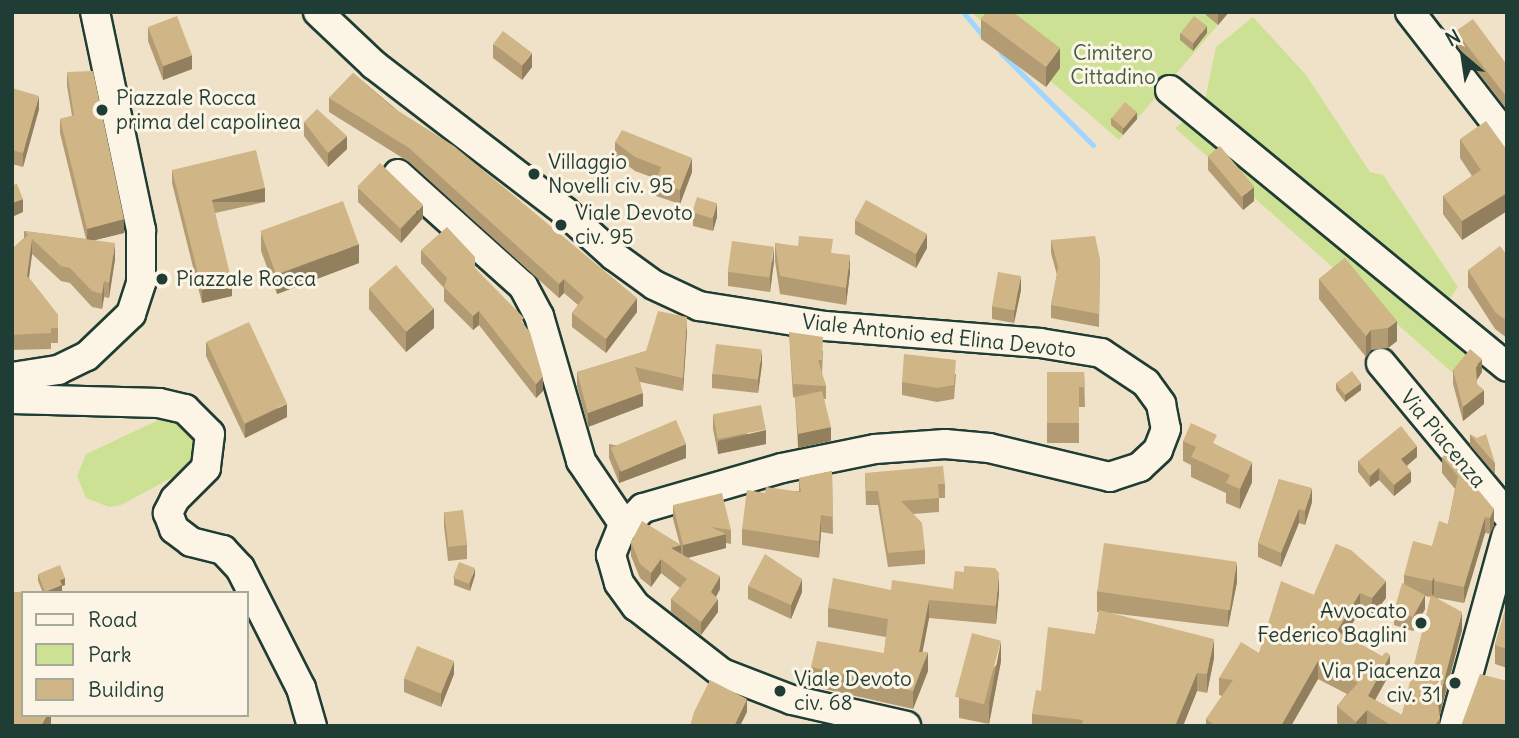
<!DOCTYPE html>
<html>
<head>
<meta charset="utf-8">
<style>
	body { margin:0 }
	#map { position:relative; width:1519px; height:738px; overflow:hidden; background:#efe2c8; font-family:Delius,sans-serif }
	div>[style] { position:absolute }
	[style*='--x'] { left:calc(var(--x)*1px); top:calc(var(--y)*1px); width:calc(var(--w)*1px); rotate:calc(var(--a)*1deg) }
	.green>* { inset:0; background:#cde195 }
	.stream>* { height:5px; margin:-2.5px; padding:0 2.5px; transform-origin:2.5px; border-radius:2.5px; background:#9fd6fe }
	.roads { filter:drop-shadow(2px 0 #1f3d34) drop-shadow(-2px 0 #1f3d34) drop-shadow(0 2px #1f3d34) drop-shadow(0 -2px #1f3d34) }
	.minor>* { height:28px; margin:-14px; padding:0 14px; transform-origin:14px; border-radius:14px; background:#fcf5e5 }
	.wall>* { inset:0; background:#b39c73 }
	.shaded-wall>* { inset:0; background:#927f5e; transform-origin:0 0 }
	.building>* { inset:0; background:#d0b586; transform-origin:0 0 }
	.dots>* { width:19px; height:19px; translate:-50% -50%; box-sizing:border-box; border:4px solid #fcf5e5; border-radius:50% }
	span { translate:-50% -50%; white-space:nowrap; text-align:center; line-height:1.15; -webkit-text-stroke:6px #fcf5e5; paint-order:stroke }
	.park-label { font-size:21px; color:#425e47 }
	.poi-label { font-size:21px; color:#1f3d34 }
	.left { translate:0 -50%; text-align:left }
	.right { translate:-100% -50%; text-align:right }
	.street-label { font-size:21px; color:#1f3d34 }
	.frame { position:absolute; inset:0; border:14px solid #1f3d34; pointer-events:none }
	.legend { position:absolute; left:21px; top:591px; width:228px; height:126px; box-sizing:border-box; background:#fcf5e5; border:2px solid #a4ab9e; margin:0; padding:9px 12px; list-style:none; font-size:21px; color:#1f3d34 }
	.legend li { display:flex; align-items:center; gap:14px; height:35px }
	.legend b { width:35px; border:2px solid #a4ab9e }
	.north { position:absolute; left:1428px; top:21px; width:70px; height:70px; -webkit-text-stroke:5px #fcf5e5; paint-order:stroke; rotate:331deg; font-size:19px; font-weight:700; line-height:28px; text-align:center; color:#1f3d34 }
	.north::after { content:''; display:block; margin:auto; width:24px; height:32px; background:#1f3d34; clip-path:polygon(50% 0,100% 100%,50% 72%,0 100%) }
</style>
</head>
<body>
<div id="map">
	<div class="green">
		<i style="clip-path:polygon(971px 12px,1229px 12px,1119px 140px)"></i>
		<i style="clip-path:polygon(1253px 17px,1306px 75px,1370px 172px,1383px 175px,1458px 287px,1448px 301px,1205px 100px,1216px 47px)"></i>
		<i style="clip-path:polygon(1187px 119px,1474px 354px,1455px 375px,1175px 128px)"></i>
		<i style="clip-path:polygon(163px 418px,175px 420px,193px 436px,193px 460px,186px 470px,121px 505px,109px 507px,86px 498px,77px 476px,86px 454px)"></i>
	</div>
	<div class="stream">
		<i style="--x:963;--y:12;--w:35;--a:50"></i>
		<i style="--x:1001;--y:53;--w:130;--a:45"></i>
	</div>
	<div class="roads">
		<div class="minor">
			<i style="--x:318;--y:12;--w:77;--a:43.4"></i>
			<i style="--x:374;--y:65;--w:240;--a:37.5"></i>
			<i style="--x:564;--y:211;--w:67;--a:42"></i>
			<i style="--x:614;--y:256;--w:49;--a:35.9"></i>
			<i style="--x:654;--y:285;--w:50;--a:25"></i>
			<i style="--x:699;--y:306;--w:128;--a:9"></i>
			<i style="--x:825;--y:326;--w:216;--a:4.5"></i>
			<i style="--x:1040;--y:343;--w:62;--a:9.3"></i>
			<i style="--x:1101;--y:353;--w:54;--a:33.7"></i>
			<i style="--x:1146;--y:383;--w:26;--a:54"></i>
			<i style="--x:1161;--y:404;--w:25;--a:79"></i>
			<i style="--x:1166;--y:429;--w:22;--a:111"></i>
			<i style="--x:1158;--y:450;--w:25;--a:137"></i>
			<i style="--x:1140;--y:467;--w:32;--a:162"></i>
			<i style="--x:1110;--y:477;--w:124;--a:-166.5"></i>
			<i style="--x:989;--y:448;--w:44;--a:-174.8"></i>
			<i style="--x:945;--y:444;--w:70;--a:175.9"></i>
			<i style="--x:875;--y:449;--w:95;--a:168.5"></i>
			<i style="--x:782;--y:468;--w:145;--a:163.9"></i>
			<i style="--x:643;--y:508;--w:31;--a:135"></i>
			<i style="--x:621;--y:530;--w:27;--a:112"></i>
			<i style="--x:611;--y:555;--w:29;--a:74"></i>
			<i style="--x:619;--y:583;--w:29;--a:54"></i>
			<i style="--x:636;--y:606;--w:109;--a:37.9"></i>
			<i style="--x:722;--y:673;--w:75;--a:21.1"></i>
			<i style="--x:792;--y:700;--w:117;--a:12.8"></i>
			<i style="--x:1410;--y:12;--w:158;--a:52.2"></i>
			<i style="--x:1170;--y:90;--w:436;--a:39.4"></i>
			<i style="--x:398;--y:174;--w:168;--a:41.9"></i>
			<i style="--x:523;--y:286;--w:34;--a:62"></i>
			<i style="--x:539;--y:316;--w:151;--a:73.8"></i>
			<i style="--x:581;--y:461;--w:78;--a:55.9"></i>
			<i style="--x:1381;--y:363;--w:197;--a:50.3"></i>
			<i style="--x:12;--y:377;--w:47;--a:-8.7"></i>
			<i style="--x:58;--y:370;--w:32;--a:-26"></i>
			<i style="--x:87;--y:356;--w:61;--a:-43.7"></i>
			<i style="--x:131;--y:314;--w:33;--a:-72"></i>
			<i style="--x:141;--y:283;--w:53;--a:-90"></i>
			<i style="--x:141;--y:230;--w:223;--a:-101.9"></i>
			<i style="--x:12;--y:399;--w:147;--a:1.6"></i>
			<i style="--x:159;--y:403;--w:27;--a:13"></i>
			<i style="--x:185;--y:409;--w:35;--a:45"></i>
			<i style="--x:210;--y:434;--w:34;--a:97"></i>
			<i style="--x:206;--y:468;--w:44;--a:135"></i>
			<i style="--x:175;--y:499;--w:16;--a:117"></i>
			<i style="--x:168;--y:513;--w:17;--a:69"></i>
			<i style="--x:174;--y:529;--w:21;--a:37"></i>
			<i style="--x:191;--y:542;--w:33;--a:14"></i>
			<i style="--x:223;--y:550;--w:25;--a:47"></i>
			<i style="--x:240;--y:568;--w:135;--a:63.1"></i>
			<i style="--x:301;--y:688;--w:40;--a:74"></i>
			<i style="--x:1454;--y:726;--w:199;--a:-74.6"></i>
		</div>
	</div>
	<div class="wall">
		<i style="clip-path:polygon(1206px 12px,1229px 12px,1218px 25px,1206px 15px)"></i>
		<i style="clip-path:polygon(981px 19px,1060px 68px,1046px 87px,981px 39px)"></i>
		<i style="clip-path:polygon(148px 27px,192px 69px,163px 80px,148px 41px)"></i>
		<i style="clip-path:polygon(1456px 31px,1507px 65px,1507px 106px,1505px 107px,1456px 44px)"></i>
		<i style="clip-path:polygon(1180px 33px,1207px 33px,1193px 51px,1180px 40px)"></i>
		<i style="clip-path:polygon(493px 44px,532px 67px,522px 80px,493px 58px)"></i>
		<i style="clip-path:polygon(67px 72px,124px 233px,95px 240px,115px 259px,109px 298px,104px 297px,102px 309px,92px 307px,70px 283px,61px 281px,32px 254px,29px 278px,58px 315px,58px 343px,51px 343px,51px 349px,12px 350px,12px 249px,24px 238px,24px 231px,86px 239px,60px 133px,60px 119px,72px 116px,67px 86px)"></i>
		<i style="clip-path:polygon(353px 73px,637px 312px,606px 353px,572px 327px,572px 313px,578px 305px,564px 293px,559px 298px,409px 162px,329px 112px,329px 98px)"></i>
		<i style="clip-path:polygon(12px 88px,39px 109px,23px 167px,12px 164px)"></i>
		<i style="clip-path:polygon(1111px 118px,1137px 119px,1123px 135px,1111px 125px)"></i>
		<i style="clip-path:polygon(304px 122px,347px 149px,328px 167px,304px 136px)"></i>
		<i style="clip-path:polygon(1460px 139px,1507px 150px,1507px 211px,1462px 240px,1443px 214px,1443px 196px,1472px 176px,1460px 158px)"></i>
		<i style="clip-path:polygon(615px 142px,692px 172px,680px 204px,656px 196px,657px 179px,635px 171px,615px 156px)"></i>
		<i style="clip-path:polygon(1208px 156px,1254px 201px,1243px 210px,1208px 170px)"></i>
		<i style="clip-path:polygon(172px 170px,265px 202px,215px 213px,232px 296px,202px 303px,172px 183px)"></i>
		<i style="clip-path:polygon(358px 188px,423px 218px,401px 243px,358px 202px)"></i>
		<i style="clip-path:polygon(693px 212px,717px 217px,713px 231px,693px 226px)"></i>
		<i style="clip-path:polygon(855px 220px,927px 248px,916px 268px,855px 234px)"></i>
		<i style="clip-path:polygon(261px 232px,359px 263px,277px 294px,261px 251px)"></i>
		<i style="clip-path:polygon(1051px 240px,1100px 259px,1099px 327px,1051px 318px,1051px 305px,1057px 275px,1051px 253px)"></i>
		<i style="clip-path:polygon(775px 243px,833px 253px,850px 272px,846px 305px,780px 294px,775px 261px)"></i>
		<i style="clip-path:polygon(421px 250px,475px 268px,524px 325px,543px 391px,536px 398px,479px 325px,473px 330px,444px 301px,444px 288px,421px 263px)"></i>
		<i style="clip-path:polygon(1507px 255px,1507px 338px,1495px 329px,1468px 287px,1468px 270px)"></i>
		<i style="clip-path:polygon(1345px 258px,1397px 341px,1388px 348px,1371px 350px,1366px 357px,1319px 299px,1319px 279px)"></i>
		<i style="clip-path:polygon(774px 261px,770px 292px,728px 286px,728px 272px)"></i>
		<i style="clip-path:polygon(369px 289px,434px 328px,406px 352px,369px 309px)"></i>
		<i style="clip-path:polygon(1021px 290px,1014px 323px,992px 319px,992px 306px)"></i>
		<i style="clip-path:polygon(687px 331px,683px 391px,640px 382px,643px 406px,588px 427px,577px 386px,577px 372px,646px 351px)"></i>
		<i style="clip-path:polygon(789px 332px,823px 351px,822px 374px,826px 386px,826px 399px,824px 399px,831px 441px,798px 448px,795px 398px,793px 397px)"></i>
		<i style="clip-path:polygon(206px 342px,287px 417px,245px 438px,206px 356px)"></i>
		<i style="clip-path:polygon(762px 364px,758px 393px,712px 388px,712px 374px)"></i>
		<i style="clip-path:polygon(1453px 370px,1482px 372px,1477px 380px,1477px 384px,1484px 404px,1463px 421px,1453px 384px)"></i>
		<i style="clip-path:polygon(1047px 372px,1084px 372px,1085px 407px,1079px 407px,1079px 443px,1047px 443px)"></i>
		<i style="clip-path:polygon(956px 374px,954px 399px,937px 402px,902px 395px,902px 382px)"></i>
		<i style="clip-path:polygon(1336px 383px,1361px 390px,1345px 402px,1336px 390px)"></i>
		<i style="clip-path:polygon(713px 415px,766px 444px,718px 454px,713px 429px)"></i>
		<i style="clip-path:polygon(1470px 434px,1495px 463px,1495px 474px,1470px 445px)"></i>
		<i style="clip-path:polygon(1183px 441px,1217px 445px,1252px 482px,1240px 509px,1226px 503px,1226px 493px,1191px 477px,1191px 465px,1183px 461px)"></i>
		<i style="clip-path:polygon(609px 444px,686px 458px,619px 483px,609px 458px)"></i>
		<i style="clip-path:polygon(1417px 457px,1407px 466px,1411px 482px,1394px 496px,1379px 480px,1370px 487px,1358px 472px,1358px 461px)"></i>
		<i style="clip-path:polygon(1442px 457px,1494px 509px,1494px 525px,1490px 534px,1485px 533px,1464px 603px,1437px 598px,1462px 630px,1440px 714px,1440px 726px,1340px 726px,1337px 723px,1337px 706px,1347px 694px,1318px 679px,1291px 726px,1206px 726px,1206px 719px,1222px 696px,1219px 695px,1219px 678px,1259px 653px,1314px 595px,1336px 544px,1386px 598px,1372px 616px,1360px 611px,1345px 635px,1390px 673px,1375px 700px,1402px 715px,1431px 597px,1425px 596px,1425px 609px,1413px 631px,1394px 625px,1394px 611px,1404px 583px,1404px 575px,1432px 546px,1448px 524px,1455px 489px,1442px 473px)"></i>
		<i style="clip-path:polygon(832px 471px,833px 534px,821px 532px,819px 558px,742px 545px,742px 529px,765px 493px,799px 491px,799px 478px)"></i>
		<i style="clip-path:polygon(865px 473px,945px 484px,945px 498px,939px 498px,939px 512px,913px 514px,925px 550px,925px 564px,888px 567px,878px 505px,866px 505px)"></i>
		<i style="clip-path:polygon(1279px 479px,1312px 502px,1305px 525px,1299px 523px,1281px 567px,1258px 557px,1258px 543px)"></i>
		<i style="clip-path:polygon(673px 505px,731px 530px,731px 544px,726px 543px,726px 548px,688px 558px,720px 589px,716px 597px,718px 612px,701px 635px,671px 612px,671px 599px,680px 588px,661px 573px,651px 587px,640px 578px,631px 556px,631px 542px,680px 545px,673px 519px)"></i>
		<i style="clip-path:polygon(444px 512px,467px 545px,467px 559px,448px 561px,444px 526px)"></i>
		<i style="clip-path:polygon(38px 574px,65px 585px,62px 586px,62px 592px,59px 593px,43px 593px,38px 581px)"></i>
		<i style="clip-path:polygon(475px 575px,470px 591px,454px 585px,454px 578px)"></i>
		<i style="clip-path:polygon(1237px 582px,1228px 627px,1110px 613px,1214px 658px,1207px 693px,1197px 691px,1183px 726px,1032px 726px,1032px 714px,1095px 634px,1099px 612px,1097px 612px,1097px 591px)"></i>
		<i style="clip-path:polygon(748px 586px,802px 592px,791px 619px,748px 599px)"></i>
		<i style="clip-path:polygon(891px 590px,999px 592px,996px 624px,929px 618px,922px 652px,928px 671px,913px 709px,811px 686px,811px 667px,884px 653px,886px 637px,828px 627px,828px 608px)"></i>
		<i style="clip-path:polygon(1507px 604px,1507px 668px,1495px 664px,1495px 645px)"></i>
		<i style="clip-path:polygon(1001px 661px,989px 724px,959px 718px,959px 698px)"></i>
		<i style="clip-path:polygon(454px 674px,441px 707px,404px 692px,404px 679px)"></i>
	</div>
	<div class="shaded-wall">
		<i style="clip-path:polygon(1218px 12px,1229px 12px,1218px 25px)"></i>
		<i style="clip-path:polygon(1207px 26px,1207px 33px,1193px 51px,1193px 44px)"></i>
		<i style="clip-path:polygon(1060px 48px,1060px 68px,1046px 87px,1046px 67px)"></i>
		<i style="clip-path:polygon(532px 53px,532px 67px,522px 80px,522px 66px)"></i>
		<i style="clip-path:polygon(192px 55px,192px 69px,163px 80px,163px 66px)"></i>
		<i style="clip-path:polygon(1507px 93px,1507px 106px,1505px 107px,1505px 95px)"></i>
		<i style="clip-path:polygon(39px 96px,39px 109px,23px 167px,23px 153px)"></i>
		<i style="clip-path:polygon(1137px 112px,1137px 119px,1123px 135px,1123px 128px)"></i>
		<i style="clip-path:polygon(347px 136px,347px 149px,328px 167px,328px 153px)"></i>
		<i style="clip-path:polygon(692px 158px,692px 172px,680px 204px,680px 190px)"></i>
		<i style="clip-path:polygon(1254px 187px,1254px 201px,1243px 210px,1243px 196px)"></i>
		<i style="left:265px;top:188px;width:14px;height:54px;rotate:90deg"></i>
		<i style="clip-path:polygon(1507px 193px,1507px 211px,1462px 240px,1462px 221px)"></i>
		<i style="clip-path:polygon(23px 199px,23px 212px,12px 217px,12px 203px)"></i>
		<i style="clip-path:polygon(717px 203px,717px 217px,713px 231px,713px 217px)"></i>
		<i style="clip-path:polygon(423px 205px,423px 218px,401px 243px,401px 229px)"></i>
		<i style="clip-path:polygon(124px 219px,124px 233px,87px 242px,87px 229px)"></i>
		<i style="clip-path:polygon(927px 234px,927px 248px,916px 268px,916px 254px)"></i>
		<i style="clip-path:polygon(32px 239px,32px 254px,27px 291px,27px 276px)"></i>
		<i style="clip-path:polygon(115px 243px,115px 259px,109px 298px,109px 283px)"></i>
		<i style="clip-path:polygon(359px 244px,359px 263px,277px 294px,277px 275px)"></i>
		<i style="clip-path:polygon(774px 247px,774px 261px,770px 292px,770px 278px)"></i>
		<i style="clip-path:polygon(850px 255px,850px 272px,846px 305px,846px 288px)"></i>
		<i style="clip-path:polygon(1021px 276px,1021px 290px,1014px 323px,1014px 309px)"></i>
		<i style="clip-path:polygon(564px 279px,564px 293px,559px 298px,559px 284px)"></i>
		<i style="clip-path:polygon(104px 281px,104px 297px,102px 309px,102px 294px)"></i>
		<i style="clip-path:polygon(232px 282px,232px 296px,202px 303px,202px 290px)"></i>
		<i style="clip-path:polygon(637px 298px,637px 312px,606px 353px,606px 339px)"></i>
		<i style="clip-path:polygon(434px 308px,434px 328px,406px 352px,406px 332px)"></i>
		<i style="clip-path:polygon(479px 311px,479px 325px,473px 330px,473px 316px)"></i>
		<i style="clip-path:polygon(687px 317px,687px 331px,683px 391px,683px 378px)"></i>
		<i style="clip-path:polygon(1397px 321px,1397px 341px,1388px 348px,1388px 328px)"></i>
		<i style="clip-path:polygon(1371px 330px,1371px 350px,1366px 357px,1366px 336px)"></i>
		<i style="clip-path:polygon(762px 350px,762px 364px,758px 393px,758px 380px)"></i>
		<i style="clip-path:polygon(1482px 359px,1482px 372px,1476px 381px,1476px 367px)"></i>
		<i style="clip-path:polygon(543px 377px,543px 391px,536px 398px,536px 384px)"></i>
		<i style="clip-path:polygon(1361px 383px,1361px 390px,1345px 402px,1345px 395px)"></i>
		<i style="clip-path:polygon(1484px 390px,1484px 404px,1463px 421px,1463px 407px)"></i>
		<i style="clip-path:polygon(643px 393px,643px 406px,588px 427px,588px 413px)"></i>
		<i style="clip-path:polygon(287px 404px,287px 417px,245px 438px,245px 424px)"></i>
		<i style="clip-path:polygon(831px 427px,831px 441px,798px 448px,798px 434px)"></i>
		<i style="clip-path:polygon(766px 430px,766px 444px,718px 454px,718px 441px)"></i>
		<i style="clip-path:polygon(686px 444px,686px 458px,619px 483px,619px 470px)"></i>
		<i style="clip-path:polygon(1417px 446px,1417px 457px,1401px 470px,1401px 459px)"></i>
		<i style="clip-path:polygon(1252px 462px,1252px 482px,1240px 509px,1240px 489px)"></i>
		<i style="clip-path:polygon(1379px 468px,1379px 480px,1370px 487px,1370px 476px)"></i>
		<i style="clip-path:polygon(1411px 471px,1411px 482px,1394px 496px,1394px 485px)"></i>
		<i style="clip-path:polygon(1312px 488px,1312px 502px,1305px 525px,1305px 511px)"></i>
		<i style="clip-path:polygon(1299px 509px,1299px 523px,1281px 567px,1281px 553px)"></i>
		<i style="clip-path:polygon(1494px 509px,1494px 525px,1490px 534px,1490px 518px)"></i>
		<i style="clip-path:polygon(821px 515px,821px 532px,819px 558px,819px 541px)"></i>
		<i style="clip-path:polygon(1485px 517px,1485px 533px,1464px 603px,1464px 587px)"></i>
		<i style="clip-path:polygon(726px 534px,726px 548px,683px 559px,683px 545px)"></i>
		<i style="clip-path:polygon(681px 545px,681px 559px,671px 548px)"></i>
		<i style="clip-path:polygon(661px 559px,661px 573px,651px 587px,651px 573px)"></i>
		<i style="clip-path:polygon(1237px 562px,1237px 582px,1228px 627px,1228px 606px)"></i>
		<i style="clip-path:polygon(475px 568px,475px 575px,470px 591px,470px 584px)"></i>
		<i style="clip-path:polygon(999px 573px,999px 592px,996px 624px,996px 606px)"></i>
		<i style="clip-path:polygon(720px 576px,720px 589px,711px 606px,711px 592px)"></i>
		<i style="clip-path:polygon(1434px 577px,1434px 593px,1432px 597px,1432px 581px)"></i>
		<i style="clip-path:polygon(65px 578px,65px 585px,62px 586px,62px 592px,59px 593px,45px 593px,45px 592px,60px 580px)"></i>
		<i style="clip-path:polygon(802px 579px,802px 592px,791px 619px,791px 605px)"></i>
		<i style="clip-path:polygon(1386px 581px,1386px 598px,1372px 616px,1372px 598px)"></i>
		<i style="clip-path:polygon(1360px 593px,1360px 611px,1337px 648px,1337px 631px)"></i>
		<i style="clip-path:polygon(1425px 595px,1425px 609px,1413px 631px,1413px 617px)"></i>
		<i style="clip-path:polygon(718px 599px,718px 612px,701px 635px,701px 622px)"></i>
		<i style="clip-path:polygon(929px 600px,929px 618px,919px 671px,919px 652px)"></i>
		<i style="clip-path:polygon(1462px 612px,1462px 630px,1438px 721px,1440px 718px,1440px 726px,1435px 726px,1438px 704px)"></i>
		<i style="clip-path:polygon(1214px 639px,1214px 658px,1207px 693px,1207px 674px)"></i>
		<i style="clip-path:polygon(1001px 641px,1001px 661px,989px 724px,989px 704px)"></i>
		<i style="clip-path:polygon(928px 652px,928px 671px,913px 709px,913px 691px)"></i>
		<i style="clip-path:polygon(1390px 655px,1390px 673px,1369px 711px,1368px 696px)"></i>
		<i style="clip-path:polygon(454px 661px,454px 674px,441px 707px,441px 694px)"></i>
		<i style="clip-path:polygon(1318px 661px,1318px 679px,1291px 726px,1281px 726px)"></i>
		<i style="clip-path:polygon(1197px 673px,1197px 691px,1183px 726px,1175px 726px)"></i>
		<i style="clip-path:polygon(747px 699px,747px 712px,740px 726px,734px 726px)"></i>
		<i style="clip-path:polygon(1367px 710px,1367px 726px,1356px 726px,1356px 722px)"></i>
		<i style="clip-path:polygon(47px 715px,51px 715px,51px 726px,41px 726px)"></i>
	</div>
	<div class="building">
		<i style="clip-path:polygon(986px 12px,1013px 12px,1060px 48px,1046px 67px,981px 19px)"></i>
		<i style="left:177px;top:16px;width:42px;height:31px;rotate:69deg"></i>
		<i style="left:1194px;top:16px;width:16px;height:22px;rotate:38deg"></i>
		<i style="clip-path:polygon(1473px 19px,1507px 65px,1507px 93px,1505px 95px,1456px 31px)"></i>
		<i style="left:503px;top:31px;width:36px;height:16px;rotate:37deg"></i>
		<i style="clip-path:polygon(93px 71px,124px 219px,87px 229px,60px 119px,74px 115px,67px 72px)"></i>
		<i style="clip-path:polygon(353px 73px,392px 107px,454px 146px,637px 298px,606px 339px,572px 313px,584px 297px,564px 279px,559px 284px,409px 148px,329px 98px)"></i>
		<i style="clip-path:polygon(12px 88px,39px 96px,23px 153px,12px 150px)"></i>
		<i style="left:1125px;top:102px;width:16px;height:21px;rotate:40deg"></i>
		<i style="clip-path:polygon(317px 109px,347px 136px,328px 153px,304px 122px)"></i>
		<i style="clip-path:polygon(1486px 121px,1507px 150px,1507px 193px,1462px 221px,1443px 196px,1481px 170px,1460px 139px)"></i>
		<i style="clip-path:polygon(622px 130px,692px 158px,680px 190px,656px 182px,661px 167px,635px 157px,615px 142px)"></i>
		<i style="left:1220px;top:146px;width:53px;height:16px;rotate:50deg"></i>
		<i style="clip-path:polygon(256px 150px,265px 188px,212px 200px,232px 282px,202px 290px,172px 170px)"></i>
		<i style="left:380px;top:163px;width:60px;height:33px;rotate:44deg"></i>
		<i style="clip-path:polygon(17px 184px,23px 199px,12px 203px,12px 185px)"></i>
		<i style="left:697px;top:197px;width:21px;height:16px;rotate:17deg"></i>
		<i style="left:866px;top:200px;width:70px;height:23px;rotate:29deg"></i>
		<i style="left:343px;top:201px;width:46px;height:88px;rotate:70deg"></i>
		<i style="clip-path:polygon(447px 227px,475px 257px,475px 268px,524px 318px,521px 321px,530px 332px,543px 377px,536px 384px,479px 311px,473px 316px,444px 287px,447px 278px,421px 250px)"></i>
		<i style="clip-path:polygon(24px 231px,115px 243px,109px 283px,104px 281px,102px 294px,92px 291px,70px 268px,61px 266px,32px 239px,27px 276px,58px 315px,58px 328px,51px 328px,51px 333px,12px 335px,12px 249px,28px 235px)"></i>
		<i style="clip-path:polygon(799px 236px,833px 239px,831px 253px,850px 255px,846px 288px,780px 276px,775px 243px,798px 246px)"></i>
		<i style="clip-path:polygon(1095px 236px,1100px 259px,1099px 314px,1051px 305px,1058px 267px,1051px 240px)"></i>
		<i style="left:732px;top:241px;width:42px;height:31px;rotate:8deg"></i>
		<i style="clip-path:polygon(1500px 246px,1507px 255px,1507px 321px,1495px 312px,1468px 270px)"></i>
		<i style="clip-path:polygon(1345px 258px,1397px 321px,1388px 328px,1371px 330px,1366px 336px,1319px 279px)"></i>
		<i style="left:396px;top:265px;width:57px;height:36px;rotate:49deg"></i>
		<i style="left:998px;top:272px;width:23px;height:35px;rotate:10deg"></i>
		<i style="clip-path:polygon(658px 311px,687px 317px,683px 378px,635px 367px,643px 393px,588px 413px,577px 372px,646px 351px)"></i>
		<i style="left:249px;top:322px;width:90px;height:47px;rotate:65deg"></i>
		<i style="clip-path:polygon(789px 332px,823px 337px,822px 360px,818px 360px,826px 386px,793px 384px)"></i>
		<i style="left:716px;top:344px;width:46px;height:30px;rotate:7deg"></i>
		<i style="clip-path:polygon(1470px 349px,1482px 359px,1476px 367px,1477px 384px,1484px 390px,1463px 407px,1453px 370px)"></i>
		<i style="clip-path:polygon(904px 354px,956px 360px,954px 385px,937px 388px,902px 382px)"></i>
		<i style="left:1352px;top:371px;width:15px;height:20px;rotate:53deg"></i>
		<i style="clip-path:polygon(1047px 372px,1084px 372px,1085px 387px,1079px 387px,1079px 423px,1047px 423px)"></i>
		<i style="clip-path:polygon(822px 391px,831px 427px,798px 434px,795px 397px)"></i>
		<i style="left:761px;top:405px;width:25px;height:49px;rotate:79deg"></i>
		<i style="left:676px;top:420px;width:26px;height:71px;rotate:67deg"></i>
		<i style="clip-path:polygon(1191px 423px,1217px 435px,1213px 443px,1252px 462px,1240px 489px,1226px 483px,1230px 475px,1191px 457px,1196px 447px,1183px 441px)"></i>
		<i style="clip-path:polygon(1401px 426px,1417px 446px,1401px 459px,1411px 471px,1394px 485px,1379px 468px,1370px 476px,1358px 461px)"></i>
		<i style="clip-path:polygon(1470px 434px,1477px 438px,1486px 434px,1495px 463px)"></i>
		<i style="clip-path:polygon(1447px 452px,1494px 509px,1490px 518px,1485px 517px,1464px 587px,1435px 581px,1434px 577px,1432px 581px,1404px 575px,1413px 541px,1432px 546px,1439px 521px,1448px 524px,1458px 476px,1442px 457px)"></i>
		<i style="clip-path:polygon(943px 466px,945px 484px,938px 484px,939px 498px,901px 501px,922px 523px,925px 550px,888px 553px,878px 491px,866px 491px,865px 473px)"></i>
		<i style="clip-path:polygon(832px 471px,833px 517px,821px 515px,819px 541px,742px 529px,747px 490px,765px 493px,766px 487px,801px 492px,799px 478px)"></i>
		<i style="clip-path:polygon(1279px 479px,1312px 488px,1305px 511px,1299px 509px,1281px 553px,1258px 543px)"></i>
		<i style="clip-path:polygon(722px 493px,731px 530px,711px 527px,726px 534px,683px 545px,673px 505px)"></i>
		<i style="left:463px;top:510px;width:35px;height:19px;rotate:83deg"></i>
		<i style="clip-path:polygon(642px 521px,681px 545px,671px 548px,720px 576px,711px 592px,718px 599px,701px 622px,671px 599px,687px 579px,661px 559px,651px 573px,640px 564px,631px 542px)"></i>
		<i style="left:1104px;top:543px;width:134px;height:49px;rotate:8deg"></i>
		<i style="clip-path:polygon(1336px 544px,1351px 550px,1386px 581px,1372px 598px,1360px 593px,1337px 631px,1382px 656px,1386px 652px,1390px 655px,1368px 696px,1402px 715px,1431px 595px,1462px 612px,1438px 704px,1440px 718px,1435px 726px,1392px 726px,1367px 710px,1356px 722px,1337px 706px,1358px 683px,1318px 661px,1281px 726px,1216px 726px,1206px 719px,1233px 680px,1219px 678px,1241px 642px,1259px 653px,1281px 581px,1314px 595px)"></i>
		<i style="clip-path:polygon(765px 554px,802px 579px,791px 605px,748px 586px)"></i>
		<i style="left:459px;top:562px;width:17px;height:17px;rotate:21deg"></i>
		<i style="clip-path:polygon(60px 565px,65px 578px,60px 580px,62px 585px,45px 592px,38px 574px)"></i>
		<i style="clip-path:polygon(964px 566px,995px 568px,999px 573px,996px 606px,929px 600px,919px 652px,928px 652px,913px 691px,811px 667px,817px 641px,884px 653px,888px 619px,828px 608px,833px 578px,891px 590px,892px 580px,953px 589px,955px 571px,964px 572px)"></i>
		<i style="clip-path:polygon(1402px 583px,1425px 595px,1413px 617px,1394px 611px)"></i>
		<i style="clip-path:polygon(12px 592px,40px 592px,23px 593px,23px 715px,47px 715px,41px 726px,12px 726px)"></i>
		<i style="clip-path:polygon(1507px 604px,1507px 649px,1495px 645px)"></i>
		<i style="clip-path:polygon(1099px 610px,1214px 639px,1207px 674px,1197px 673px,1175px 726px,1086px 726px,1082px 724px,1083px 720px,1032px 714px,1036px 690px,1041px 691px,1048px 627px,1095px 634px)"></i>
		<i style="left:972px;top:633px;width:30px;height:66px;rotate:15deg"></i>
		<i style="left:417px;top:646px;width:40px;height:35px;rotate:22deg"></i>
		<i style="clip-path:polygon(1480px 674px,1507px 681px,1507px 726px,1461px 726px)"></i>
		<i style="clip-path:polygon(710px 680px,747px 699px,734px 726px,690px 726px,694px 712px)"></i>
	</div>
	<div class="dots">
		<i style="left:102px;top:110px;background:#1f3d34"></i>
		<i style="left:534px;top:174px;background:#1f3d34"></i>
		<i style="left:561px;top:225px;background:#1f3d34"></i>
		<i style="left:162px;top:279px;background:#1f3d34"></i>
		<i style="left:1421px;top:623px;background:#1f3d34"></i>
		<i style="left:1455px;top:683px;background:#1f3d34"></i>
		<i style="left:780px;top:691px;background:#1f3d34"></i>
	</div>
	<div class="park-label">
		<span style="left:1113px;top:65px">Cimitero<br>Cittadino</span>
	</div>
	<div class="poi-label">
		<span class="left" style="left:116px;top:110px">Piazzale Rocca<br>prima del capolinea</span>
		<span class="left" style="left:548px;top:174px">Villaggio<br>Novelli civ. 95</span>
		<span class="left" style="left:575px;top:225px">Viale Devoto<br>civ. 95</span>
		<span class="left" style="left:176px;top:279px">Piazzale Rocca</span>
		<span class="right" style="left:1407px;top:623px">Avvocato<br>Federico Baglini</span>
		<span class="right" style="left:1441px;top:683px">Via Piacenza<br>civ. 31</span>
		<span class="left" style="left:794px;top:691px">Viale Devoto<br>civ. 68</span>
	</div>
	<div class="street-label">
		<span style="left:939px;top:336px;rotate:6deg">Viale Antonio ed Elina Devoto</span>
		<span style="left:1443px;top:439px;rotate:50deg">Via Piacenza</span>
	</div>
	<div class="frame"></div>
	<ul class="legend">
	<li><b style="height:9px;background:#fcf5e5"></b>Road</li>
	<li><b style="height:19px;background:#cde195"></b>Park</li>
	<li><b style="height:19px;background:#d0b586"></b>Building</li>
	</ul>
	<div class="north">N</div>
</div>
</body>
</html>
